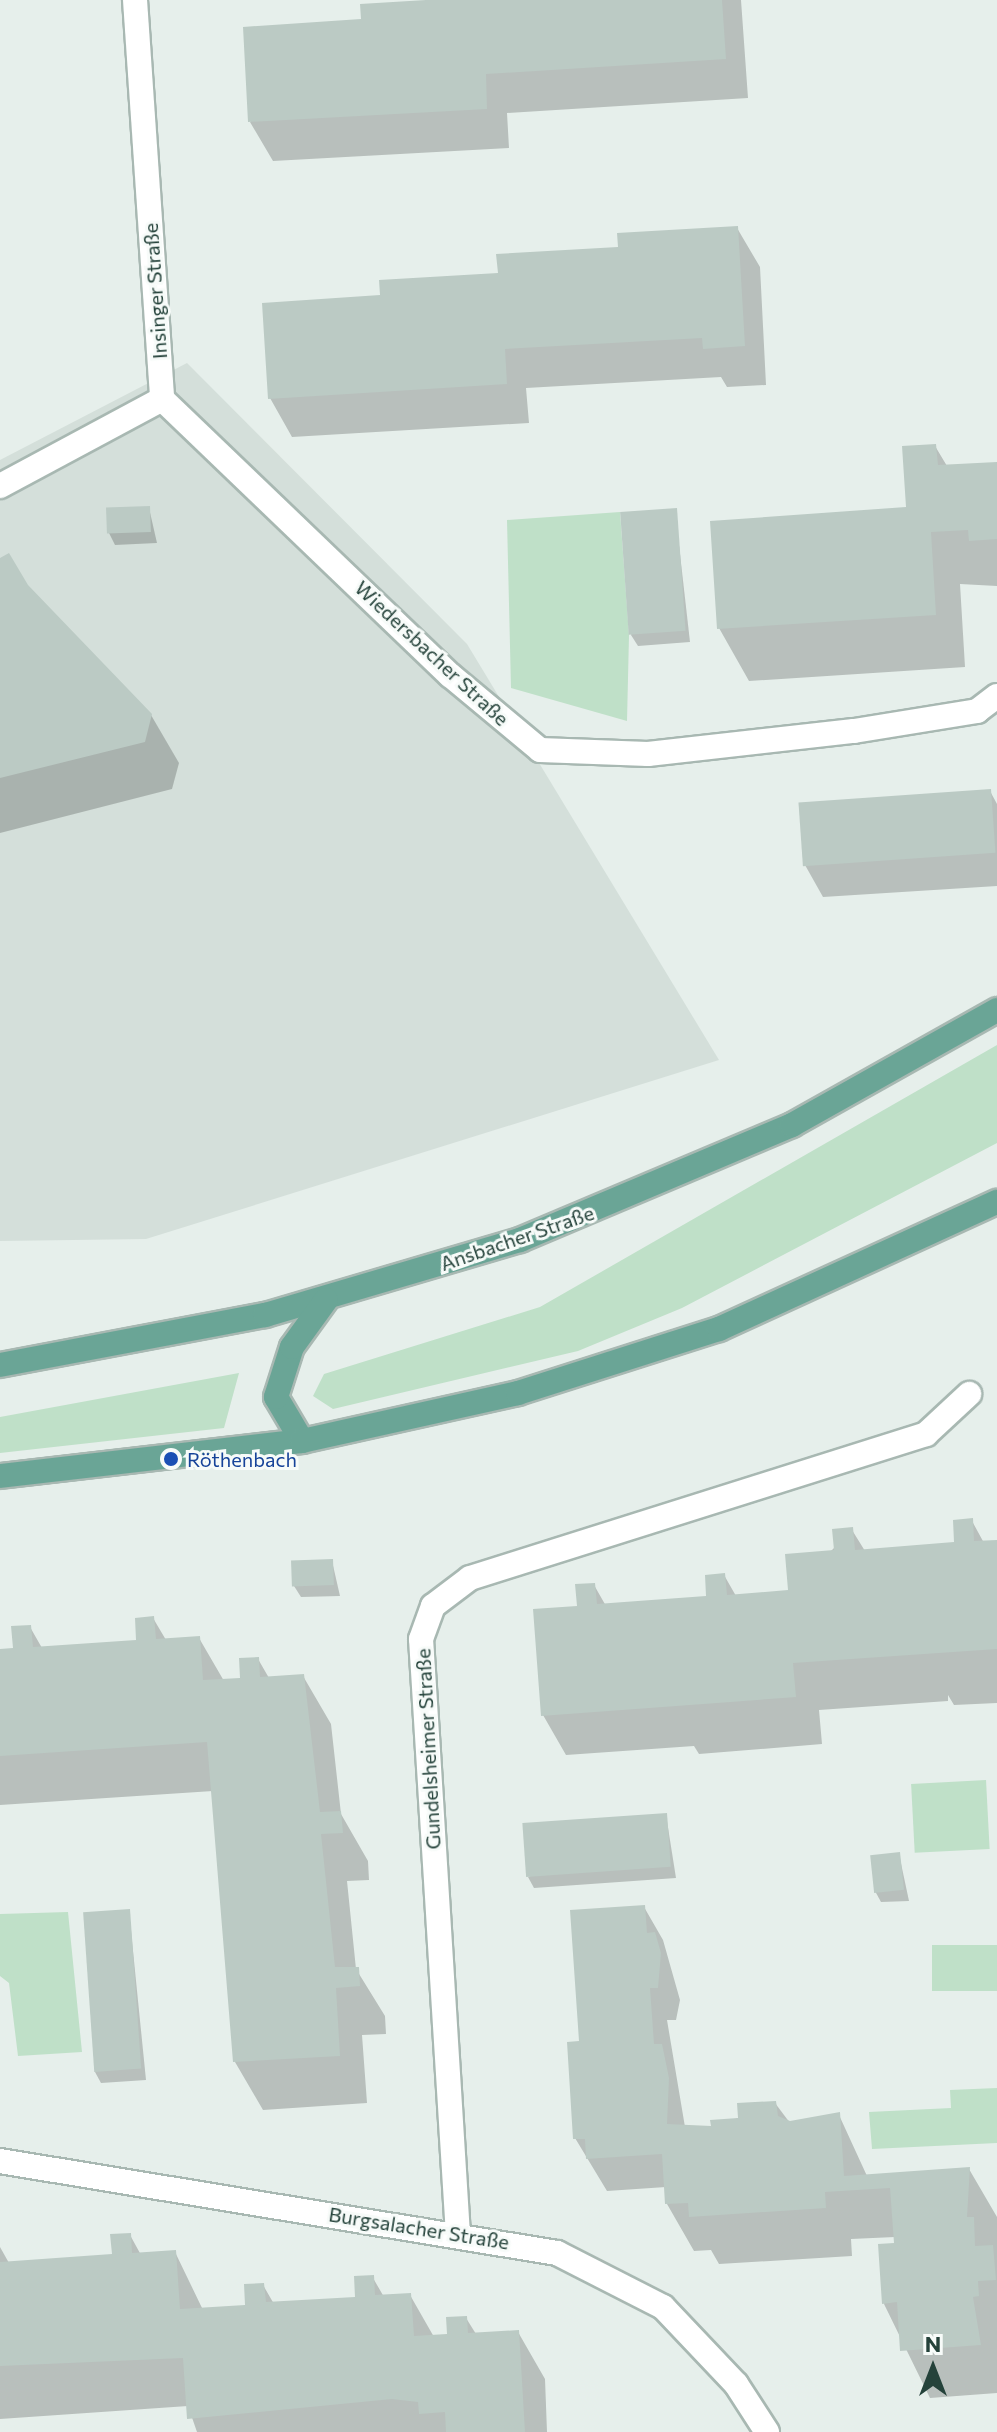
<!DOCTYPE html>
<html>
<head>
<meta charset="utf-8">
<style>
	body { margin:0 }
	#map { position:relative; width:997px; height:2432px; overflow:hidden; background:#e6efeb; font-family:Commissioner,sans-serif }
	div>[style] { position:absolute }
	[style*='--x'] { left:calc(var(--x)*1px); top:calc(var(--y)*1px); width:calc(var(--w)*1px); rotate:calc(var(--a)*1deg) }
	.built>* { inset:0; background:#d4dfda }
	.green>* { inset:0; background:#bfe0c8; transform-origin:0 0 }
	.shadow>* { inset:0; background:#0003 }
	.building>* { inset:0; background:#bbcac4; transform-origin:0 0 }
	.roads { filter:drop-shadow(2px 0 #a8b8b2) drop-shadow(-2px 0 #a8b8b2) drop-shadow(0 2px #a8b8b2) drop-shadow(0 -2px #a8b8b2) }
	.minor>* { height:24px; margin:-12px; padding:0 12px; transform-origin:12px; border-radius:12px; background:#fff }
	.primary>* { height:24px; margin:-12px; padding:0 12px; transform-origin:12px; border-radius:12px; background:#6aa596 }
	.dots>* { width:22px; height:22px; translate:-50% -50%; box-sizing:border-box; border:4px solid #f7fbf9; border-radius:50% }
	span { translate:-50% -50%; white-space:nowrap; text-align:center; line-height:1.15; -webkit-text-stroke:6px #f7fbf9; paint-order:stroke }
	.street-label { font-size:20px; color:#24423a }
	.transit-label { font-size:20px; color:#164399 }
	.left { translate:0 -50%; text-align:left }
	.north { position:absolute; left:893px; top:2328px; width:80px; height:80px; -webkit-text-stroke:6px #f7fbf9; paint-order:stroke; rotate:0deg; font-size:22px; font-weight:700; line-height:32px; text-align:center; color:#24423a }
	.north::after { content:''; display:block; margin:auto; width:28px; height:36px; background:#24423a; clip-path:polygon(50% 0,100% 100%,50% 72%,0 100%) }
</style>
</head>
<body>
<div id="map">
	<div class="built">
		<i style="clip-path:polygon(187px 363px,467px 644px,719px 1060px,146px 1239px,0 1241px,0 460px)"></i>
	</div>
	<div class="green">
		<i style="clip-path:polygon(620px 512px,629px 635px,627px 721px,511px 688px,507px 520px)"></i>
		<i style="clip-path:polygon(997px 1045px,997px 1143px,682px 1308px,578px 1351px,333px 1409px,313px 1396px,324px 1374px,540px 1307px)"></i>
		<i style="clip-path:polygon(239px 1373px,224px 1428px,0 1453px,0 1417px)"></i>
		<i style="left:986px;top:1780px;width:69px;height:75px;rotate:87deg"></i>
		<i style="clip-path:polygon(68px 1912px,82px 2052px,18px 2056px,9px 1983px,0 1976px,0 1914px)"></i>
		<i style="left:997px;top:1945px;width:46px;height:65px;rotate:90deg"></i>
		<i style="clip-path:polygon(997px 2088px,997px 2143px,872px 2149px,869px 2112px,951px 2108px,950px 2090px)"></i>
	</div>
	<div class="shadow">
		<i style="clip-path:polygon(462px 0,741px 0,748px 98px,507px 113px,509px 148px,273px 161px,250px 122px,363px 21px)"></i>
		<i style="clip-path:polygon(737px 228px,760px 267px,766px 385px,727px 387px,721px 377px,526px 388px,529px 423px,292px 437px,270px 398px,383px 297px)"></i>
		<i style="clip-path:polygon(935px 446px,947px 466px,997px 464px,997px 586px,960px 584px,965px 667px,749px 681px,719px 628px,908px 509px)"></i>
		<i style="clip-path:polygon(149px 508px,157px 543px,115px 545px,109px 533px)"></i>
		<i style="clip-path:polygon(675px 510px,690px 642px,638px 646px,631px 635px)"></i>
		<i style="clip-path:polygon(0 560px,151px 715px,179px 763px,172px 789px,0 833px)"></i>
		<i style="clip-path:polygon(990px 791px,997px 804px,997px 886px,823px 897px,805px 865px)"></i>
		<i style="clip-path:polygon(972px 1521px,984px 1543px,997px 1542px,997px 1703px,954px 1705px,948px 1695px,948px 1701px,819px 1710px,822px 1744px,699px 1754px,694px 1746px,566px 1755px,543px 1715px,579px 1608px,594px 1585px,606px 1606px,709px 1598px,724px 1575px,736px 1596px,790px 1592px,852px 1530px,865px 1551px,957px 1544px)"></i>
		<i style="clip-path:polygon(332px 1561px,340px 1596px,301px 1597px,294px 1586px)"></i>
		<i style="clip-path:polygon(153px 1618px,166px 1640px,199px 1638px,224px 1681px,243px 1680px,258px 1659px,269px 1678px,303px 1676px,331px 1724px,341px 1814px,368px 1861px,369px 1880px,347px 1881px,356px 1969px,385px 2016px,386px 2034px,362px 2035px,367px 2103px,263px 2110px,235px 2062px,213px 1791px,0 1805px,0 1651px,15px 1650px,30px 1627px,42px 1648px,138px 1642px)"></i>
		<i style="clip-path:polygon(666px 1815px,676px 1878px,534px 1888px,528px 1877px)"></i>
		<i style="clip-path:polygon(899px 1854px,909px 1901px,881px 1902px,875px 1891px)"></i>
		<i style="clip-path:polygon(644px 1907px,663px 1940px,680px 2000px,676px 2020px,667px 2020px,685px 2127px,713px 2128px,775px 2103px,790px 2123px,839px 2115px,867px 2176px,969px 2169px,997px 2217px,997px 2393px,930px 2398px,884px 2304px,895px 2237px,851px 2239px,852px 2256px,719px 2264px,711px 2250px,694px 2251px,667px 2204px,666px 2187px,607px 2191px,575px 2138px,581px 2043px)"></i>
		<i style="clip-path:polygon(129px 1911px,146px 2080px,101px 2083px,95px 2072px)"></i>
		<i style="clip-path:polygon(130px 2235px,141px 2255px,175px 2252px,203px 2310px,247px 2307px,263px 2285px,274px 2304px,358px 2299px,373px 2278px,384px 2297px,410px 2295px,434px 2337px,449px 2335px,466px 2318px,476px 2334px,518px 2332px,545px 2379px,547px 2432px,197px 2432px,188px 2406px,0 2419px,0 2247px,9px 2263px,114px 2256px)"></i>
	</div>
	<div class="building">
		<i style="clip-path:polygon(426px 0,722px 0,726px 59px,486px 74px,487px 109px,248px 122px,243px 27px,361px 19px,360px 4px)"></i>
		<i style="clip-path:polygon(738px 226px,745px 346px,703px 349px,702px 338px,505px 349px,507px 384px,268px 399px,262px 303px,380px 295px,379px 280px,498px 273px,496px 254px,618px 247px,617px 233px)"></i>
		<i style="clip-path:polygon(936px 444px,938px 465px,997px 462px,997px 539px,969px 541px,968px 530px,931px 532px,936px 615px,717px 629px,710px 521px,906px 507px,902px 446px)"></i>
		<i style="left:150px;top:506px;width:26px;height:44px;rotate:88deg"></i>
		<i style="left:677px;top:508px;width:123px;height:57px;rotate:86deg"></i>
		<i style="clip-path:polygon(9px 553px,28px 585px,152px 714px,145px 742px,0 778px,0 558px)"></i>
		<i style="left:991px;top:789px;width:64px;height:193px;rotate:86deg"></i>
		<i style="clip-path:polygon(973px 1518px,974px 1541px,997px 1540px,997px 1649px,793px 1663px,796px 1697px,541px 1716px,533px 1609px,577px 1606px,575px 1584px,595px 1583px,597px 1604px,706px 1596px,705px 1575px,725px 1573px,727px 1595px,788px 1590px,785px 1554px,834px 1550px,832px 1529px,853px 1527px,855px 1550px,954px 1542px,953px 1520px)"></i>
		<i style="left:333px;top:1559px;width:26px;height:42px;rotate:88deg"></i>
		<i style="clip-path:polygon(154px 1616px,156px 1639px,200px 1636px,203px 1680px,240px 1678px,239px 1658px,259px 1657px,260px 1677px,304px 1674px,320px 1812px,341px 1811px,343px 1833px,321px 1834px,335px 1967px,359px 1967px,360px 1986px,336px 1988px,340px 2056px,233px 2062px,207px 1742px,0 1756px,0 1649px,13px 1648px,11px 1626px,31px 1625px,33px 1647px,136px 1640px,135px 1618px)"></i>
		<i style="left:667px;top:1813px;width:54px;height:145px;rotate:86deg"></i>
		<i style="left:900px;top:1852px;width:38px;height:30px;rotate:84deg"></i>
		<i style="clip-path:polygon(645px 1905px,647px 1933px,655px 1932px,661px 1953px,658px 1988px,650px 1988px,654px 2044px,662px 2044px,669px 2078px,667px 2124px,711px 2126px,710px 2120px,738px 2118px,737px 2103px,776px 2101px,778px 2116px,790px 2121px,840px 2112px,844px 2176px,970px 2167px,967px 2217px,974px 2217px,975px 2246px,993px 2245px,996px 2280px,978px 2281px,979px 2296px,973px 2297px,981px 2345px,900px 2351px,897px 2302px,882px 2304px,878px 2244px,894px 2243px,890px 2188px,825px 2192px,826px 2208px,689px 2217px,688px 2203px,665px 2204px,662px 2154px,586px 2159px,585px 2139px,573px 2139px,567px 2042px,579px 2041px,570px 1910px)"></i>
		<i style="left:130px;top:1909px;width:160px;height:47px;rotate:86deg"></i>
		<i style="clip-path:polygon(131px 2233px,132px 2253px,176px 2250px,180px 2309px,245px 2305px,244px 2284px,264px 2283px,266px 2302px,355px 2297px,354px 2276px,374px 2275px,375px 2295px,411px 2293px,414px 2336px,447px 2334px,446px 2317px,467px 2316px,468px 2333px,519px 2330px,525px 2432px,446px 2432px,445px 2412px,419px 2414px,418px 2402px,392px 2399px,187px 2419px,183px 2358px,0 2366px,0 2262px,112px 2254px,110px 2234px)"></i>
	</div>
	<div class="roads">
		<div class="minor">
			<i style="--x:135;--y:0;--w:400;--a:86.1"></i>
			<i style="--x:162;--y:399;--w:399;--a:43.8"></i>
			<i style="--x:450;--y:675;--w:117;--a:39.8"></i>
			<i style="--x:540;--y:750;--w:108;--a:2.1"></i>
			<i style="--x:648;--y:754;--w:207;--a:-6.4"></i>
			<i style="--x:854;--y:731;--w:125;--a:-9.2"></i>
			<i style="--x:977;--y:711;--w:25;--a:-37"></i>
			<i style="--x:0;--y:486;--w:184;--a:-28.2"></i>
			<i style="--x:0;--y:2161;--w:565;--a:9.38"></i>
			<i style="--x:557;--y:2253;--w:119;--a:27"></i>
			<i style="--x:663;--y:2307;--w:106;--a:46.5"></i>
			<i style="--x:736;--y:2384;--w:57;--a:57.1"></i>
			<i style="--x:458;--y:2235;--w:597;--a:-93.55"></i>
			<i style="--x:421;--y:1639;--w:35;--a:-70"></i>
			<i style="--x:433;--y:1606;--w:46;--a:-37.1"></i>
			<i style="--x:470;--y:1578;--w:478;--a:-17.5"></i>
			<i style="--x:926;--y:1434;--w:59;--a:-42.9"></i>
		</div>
		<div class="primary">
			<i style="--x:0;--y:1365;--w:270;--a:-10.7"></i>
			<i style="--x:265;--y:1315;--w:266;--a:-16.4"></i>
			<i style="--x:520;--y:1240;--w:295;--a:-22.9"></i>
			<i style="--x:792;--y:1125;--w:235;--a:-29.3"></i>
			<i style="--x:302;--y:1441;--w:51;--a:-120.6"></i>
			<i style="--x:276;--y:1397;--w:52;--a:-72.3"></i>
			<i style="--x:292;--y:1347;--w:58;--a:-54.1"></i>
			<i style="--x:0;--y:1476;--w:304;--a:-6.6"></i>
			<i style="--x:302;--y:1441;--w:221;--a:-12.5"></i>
			<i style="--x:518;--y:1393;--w:211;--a:-17.7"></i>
			<i style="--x:719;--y:1329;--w:306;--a:-24.6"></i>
		</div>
	</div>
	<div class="dots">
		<i style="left:171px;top:1459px;background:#1a4fb4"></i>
	</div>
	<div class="street-label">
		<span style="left:155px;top:291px;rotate:-94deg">Insinger Straße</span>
		<span style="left:432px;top:653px;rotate:43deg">Wiedersbacher Straße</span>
		<span style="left:517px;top:1238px;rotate:-19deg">Ansbacher Straße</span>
		<span style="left:428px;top:1749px;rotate:-93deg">Gundelsheimer Straße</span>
		<span style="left:419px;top:2228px;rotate:9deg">Burgsalacher Straße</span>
	</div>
	<div class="transit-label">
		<span class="left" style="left:187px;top:1459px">Röthenbach</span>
	</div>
	<div class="north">N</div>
</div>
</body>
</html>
